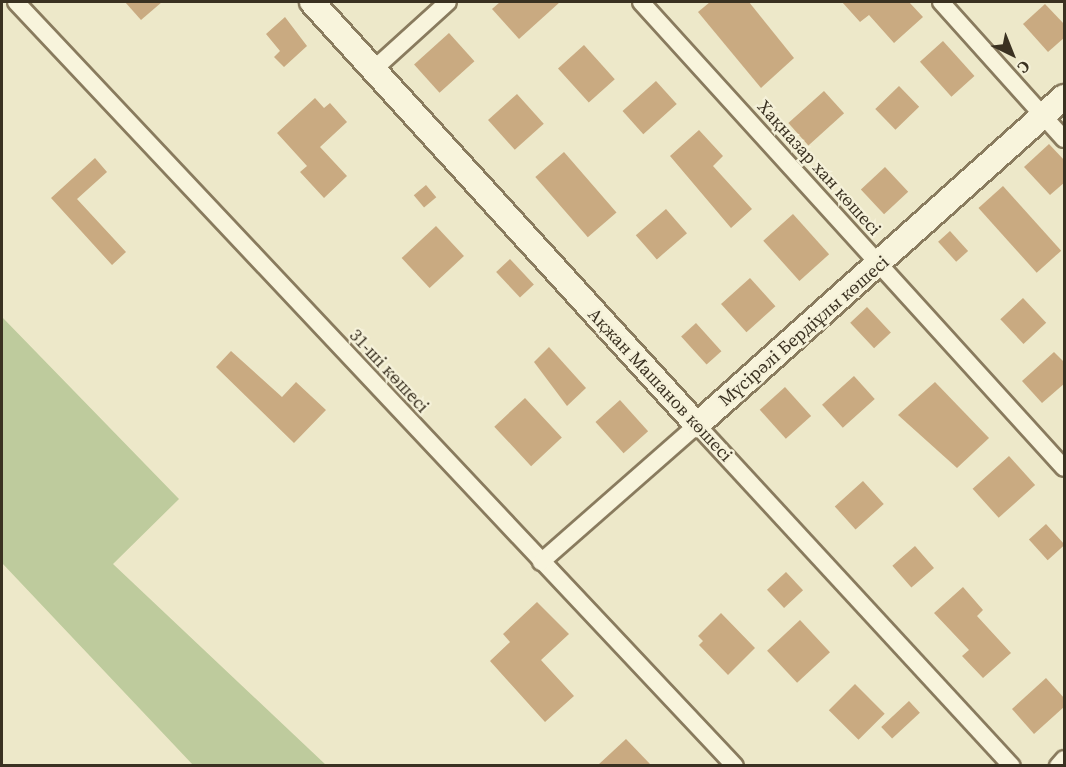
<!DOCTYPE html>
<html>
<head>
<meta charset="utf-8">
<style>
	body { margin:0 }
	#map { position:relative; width:1066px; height:767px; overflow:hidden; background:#ede8c9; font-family:"Source Serif 4",serif }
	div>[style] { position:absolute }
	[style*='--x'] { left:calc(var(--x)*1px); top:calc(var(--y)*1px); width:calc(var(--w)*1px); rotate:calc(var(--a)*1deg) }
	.green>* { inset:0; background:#becb9d }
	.building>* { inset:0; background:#c9aa81; transform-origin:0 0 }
	.roads { filter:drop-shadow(2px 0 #897b5e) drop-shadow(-2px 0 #897b5e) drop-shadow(0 2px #897b5e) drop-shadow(0 -2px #897b5e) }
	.street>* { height:16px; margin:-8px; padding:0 8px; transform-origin:8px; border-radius:8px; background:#f8f4dc }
	.secondary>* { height:24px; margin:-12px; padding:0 12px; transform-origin:12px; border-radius:12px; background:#f8f4dc }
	span { translate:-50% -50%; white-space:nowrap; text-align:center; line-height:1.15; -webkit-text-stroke:4.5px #f5f1d9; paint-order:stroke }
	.street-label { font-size:18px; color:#3a3121 }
	.frame { position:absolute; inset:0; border:3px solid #3a3121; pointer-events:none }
	.north { position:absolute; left:982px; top:24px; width:60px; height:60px; -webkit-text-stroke:4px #f5f1d9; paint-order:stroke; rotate:137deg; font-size:16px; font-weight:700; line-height:24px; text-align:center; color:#3a3121 }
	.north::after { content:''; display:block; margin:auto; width:21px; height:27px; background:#3a3121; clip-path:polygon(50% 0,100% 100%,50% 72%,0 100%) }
</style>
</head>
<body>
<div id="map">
	<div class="green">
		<i style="clip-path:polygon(2px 317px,179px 499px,113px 564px,326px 765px,193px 765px,2px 563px)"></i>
	</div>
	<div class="building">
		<i style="clip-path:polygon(125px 2px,162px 2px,141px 20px)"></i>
		<i style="clip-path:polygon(500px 2px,560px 2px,519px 39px,492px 9px)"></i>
		<i style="clip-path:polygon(710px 2px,749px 2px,794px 58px,761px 88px,698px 12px)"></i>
		<i style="clip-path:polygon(842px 2px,909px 2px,923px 17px,894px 43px,869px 15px,860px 22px)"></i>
		<i style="clip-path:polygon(1045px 4px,1065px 25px,1065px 37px,1048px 52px,1023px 24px)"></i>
		<i style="clip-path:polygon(285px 17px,307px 46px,284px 67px,274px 57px,280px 51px,266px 34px)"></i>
		<i style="left:449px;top:33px;width:38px;height:47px;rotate:48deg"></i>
		<i style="left:943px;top:41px;width:47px;height:31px;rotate:48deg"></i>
		<i style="left:584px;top:45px;width:46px;height:35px;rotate:48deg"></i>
		<i style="left:656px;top:81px;width:31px;height:45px;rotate:48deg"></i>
		<i style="left:899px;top:86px;width:29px;height:33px;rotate:46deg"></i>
		<i style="left:824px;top:91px;width:30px;height:48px;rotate:48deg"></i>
		<i style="left:517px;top:94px;width:40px;height:39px;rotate:48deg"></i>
		<i style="clip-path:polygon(315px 98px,324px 108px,330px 103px,347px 122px,320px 147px,347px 176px,324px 198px,300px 172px,307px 166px,277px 133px)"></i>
		<i style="clip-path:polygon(699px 130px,723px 156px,713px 166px,752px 209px,731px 228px,670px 156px)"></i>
		<i style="clip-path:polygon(1049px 144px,1065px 161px,1065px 182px,1050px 195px,1024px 167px)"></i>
		<i style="left:564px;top:152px;width:80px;height:38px;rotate:49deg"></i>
		<i style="clip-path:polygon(95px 158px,107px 172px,77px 199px,126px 252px,112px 265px,51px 198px)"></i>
		<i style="left:885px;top:167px;width:34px;height:33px;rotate:47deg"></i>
		<i style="left:426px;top:185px;width:16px;height:16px;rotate:50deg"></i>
		<i style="left:1003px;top:186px;width:87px;height:33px;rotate:48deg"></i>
		<i style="left:666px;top:209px;width:32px;height:40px;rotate:49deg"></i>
		<i style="left:793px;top:214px;width:54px;height:40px;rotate:48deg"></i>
		<i style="left:436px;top:226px;width:41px;height:47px;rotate:47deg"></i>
		<i style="left:950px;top:231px;width:27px;height:16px;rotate:48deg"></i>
		<i style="left:510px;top:259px;width:35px;height:19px;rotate:47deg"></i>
		<i style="left:750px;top:278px;width:38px;height:39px;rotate:48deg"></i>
		<i style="left:1023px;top:298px;width:34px;height:31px;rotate:47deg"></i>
		<i style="left:867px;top:307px;width:35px;height:23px;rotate:47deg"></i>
		<i style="left:696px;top:323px;width:38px;height:20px;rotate:48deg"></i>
		<i style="clip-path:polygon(549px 347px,586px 388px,567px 406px,534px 362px)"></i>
		<i style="clip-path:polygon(231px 351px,282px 397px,296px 382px,326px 410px,294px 443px,216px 367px)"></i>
		<i style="clip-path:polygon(1054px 352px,1065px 363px,1065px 383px,1042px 403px,1022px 381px)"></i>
		<i style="left:854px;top:376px;width:31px;height:43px;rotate:48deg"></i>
		<i style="clip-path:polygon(935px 382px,989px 438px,957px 468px,898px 415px)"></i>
		<i style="left:785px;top:387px;width:39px;height:34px;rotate:48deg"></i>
		<i style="left:525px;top:398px;width:54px;height:42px;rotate:47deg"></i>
		<i style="left:620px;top:400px;width:42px;height:33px;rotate:48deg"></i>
		<i style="left:1009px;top:456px;width:39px;height:49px;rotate:48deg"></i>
		<i style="left:863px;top:481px;width:31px;height:38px;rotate:48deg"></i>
		<i style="left:1046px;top:524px;width:28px;height:23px;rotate:48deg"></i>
		<i style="left:915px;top:546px;width:29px;height:30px;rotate:49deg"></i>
		<i style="left:786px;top:572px;width:25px;height:26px;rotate:47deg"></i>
		<i style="clip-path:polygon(963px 587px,983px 610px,977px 616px,1011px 653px,983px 678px,962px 656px,969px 650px,934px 613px)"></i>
		<i style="clip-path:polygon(537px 602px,569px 634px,541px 660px,574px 696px,545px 722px,490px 661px,510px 642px,503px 634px)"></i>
		<i style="clip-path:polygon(721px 613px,755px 648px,728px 675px,699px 645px,703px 641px,698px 636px)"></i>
		<i style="left:800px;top:620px;width:44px;height:45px;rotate:47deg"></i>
		<i style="clip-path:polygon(1046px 678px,1065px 699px,1065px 706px,1034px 734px,1012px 709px)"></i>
		<i style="left:855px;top:684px;width:42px;height:37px;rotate:45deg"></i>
		<i style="left:909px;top:701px;width:16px;height:38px;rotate:47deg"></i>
		<i style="clip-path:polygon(626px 739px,651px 765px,598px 765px)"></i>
	</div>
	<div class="roads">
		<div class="street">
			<i style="--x:16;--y:2;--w:1049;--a:46.74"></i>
			<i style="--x:641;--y:2;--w:629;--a:47.77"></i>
			<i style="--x:941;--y:2;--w:184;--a:48.1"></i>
			<i style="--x:373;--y:70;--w:101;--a:-42.2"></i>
			<i style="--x:541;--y:562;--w:208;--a:-41.3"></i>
			<i style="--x:697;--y:425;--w:464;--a:47.3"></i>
			<i style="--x:1058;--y:766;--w:9;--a:-49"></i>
		</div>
		<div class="secondary">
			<i style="--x:312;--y:2;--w:572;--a:47.69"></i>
			<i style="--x:697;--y:425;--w:492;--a:-41.8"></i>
		</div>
	</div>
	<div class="street-label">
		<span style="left:819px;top:168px;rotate:48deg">Хақназар хан көшесі</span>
		<span style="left:804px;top:331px;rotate:-41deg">Мүсірәлі Бердіұлы көшесі</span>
		<span style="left:389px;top:371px;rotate:47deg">31-ші көшесі</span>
		<span style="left:660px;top:385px;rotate:47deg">Ақжан Машанов көшесі</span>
	</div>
	<div class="frame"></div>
	<div class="north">С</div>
</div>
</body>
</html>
